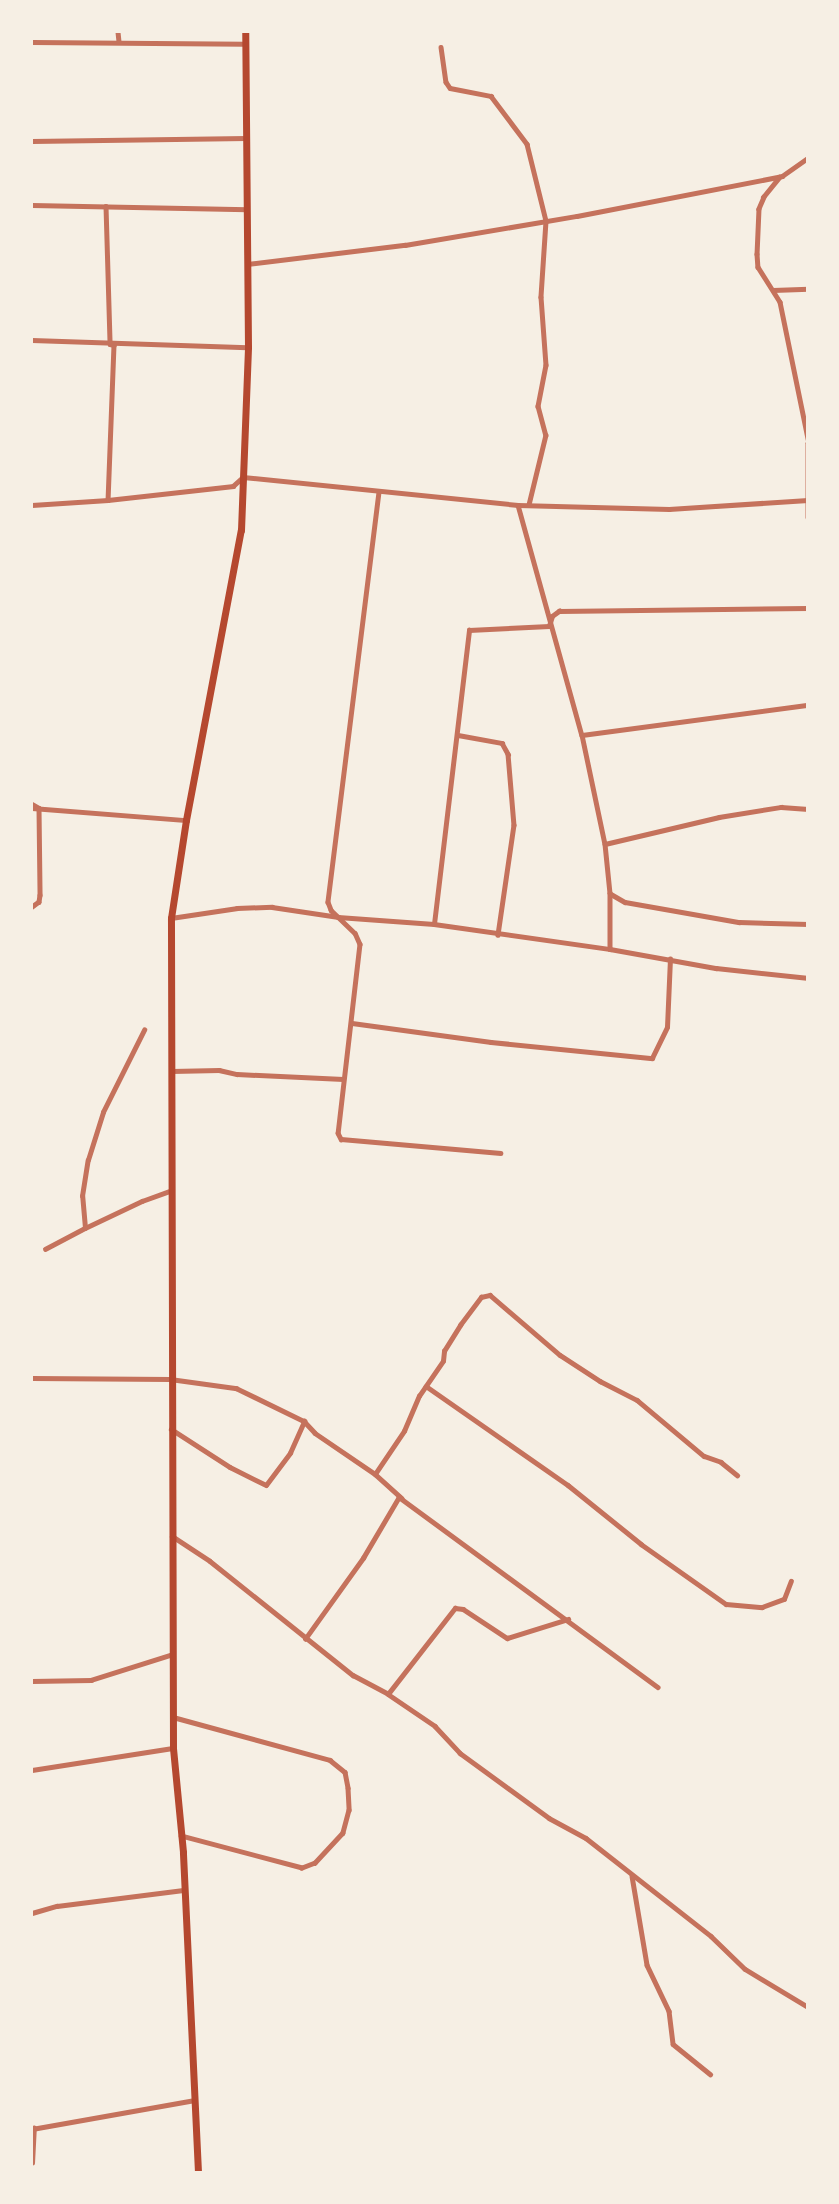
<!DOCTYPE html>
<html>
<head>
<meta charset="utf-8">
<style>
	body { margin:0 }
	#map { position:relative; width:839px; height:2204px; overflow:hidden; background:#f6efe4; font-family:Commissioner,sans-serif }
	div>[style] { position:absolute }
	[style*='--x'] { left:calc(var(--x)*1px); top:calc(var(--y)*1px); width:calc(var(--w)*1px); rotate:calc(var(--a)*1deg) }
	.minor>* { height:4.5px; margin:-2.25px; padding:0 2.25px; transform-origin:2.25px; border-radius:2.25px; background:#c5725c }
	.trunk>* { height:7px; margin:-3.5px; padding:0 3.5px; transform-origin:3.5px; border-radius:3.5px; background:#b5482f }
	span { translate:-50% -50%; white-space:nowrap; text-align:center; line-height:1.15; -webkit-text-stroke:7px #f6efe4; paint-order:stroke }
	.frame { position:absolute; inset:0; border:33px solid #f6efe4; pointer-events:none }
</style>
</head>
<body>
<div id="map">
	<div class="minor">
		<i style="--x:118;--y:32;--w:9;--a:84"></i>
		<i style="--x:32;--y:42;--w:212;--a:0.5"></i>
		<i style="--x:441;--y:47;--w:35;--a:82"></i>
		<i style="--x:446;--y:82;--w:7;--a:56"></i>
		<i style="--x:450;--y:88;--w:42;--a:11"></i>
		<i style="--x:491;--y:96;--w:60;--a:53.1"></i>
		<i style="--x:527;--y:144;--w:79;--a:76.1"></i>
		<i style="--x:546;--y:221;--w:76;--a:93.8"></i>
		<i style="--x:541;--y:297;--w:68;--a:85.8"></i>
		<i style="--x:546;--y:365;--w:42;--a:101"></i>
		<i style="--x:538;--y:406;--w:30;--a:75"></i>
		<i style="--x:546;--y:435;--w:72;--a:103.7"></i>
		<i style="--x:32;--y:141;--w:214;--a:-0.8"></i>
		<i style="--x:780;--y:177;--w:26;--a:129"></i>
		<i style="--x:764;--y:197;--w:13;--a:113"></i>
		<i style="--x:759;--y:209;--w:45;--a:92.5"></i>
		<i style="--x:757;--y:254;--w:13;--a:86"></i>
		<i style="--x:758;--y:267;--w:41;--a:57.8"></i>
		<i style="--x:780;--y:302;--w:140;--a:78.4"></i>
		<i style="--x:32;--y:205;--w:215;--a:1.1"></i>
		<i style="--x:106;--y:206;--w:138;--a:88.3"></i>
		<i style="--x:110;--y:344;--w:4;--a:14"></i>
		<i style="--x:114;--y:345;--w:155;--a:92.2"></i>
		<i style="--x:247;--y:264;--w:159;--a:-6.9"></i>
		<i style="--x:405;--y:245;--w:174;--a:-9.6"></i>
		<i style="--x:577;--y:216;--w:209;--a:-11"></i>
		<i style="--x:782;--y:176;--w:32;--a:-35"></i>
		<i style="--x:773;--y:290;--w:35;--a:-2"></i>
		<i style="--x:32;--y:340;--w:215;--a:1.9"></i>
		<i style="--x:808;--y:443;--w:74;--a:90"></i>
		<i style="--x:379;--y:492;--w:413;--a:97.1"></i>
		<i style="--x:328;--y:902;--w:9;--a:69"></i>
		<i style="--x:331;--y:910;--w:33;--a:44"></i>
		<i style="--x:355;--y:933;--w:12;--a:66"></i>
		<i style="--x:360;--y:944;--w:190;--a:96.6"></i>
		<i style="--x:338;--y:1133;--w:7;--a:63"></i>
		<i style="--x:341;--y:1139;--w:160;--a:5"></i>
		<i style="--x:32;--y:505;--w:76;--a:-3.8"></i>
		<i style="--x:108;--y:500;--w:126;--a:-6.4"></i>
		<i style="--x:233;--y:486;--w:13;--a:-42"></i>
		<i style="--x:243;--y:477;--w:276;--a:5.8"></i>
		<i style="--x:518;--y:505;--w:151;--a:1.5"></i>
		<i style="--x:669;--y:509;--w:139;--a:-3.7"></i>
		<i style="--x:518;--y:505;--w:239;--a:74.5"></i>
		<i style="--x:582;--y:735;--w:111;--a:78.1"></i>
		<i style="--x:605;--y:844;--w:49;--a:84.2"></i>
		<i style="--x:610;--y:893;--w:56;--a:90"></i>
		<i style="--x:458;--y:735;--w:45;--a:10.3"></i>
		<i style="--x:502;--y:743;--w:13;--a:61"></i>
		<i style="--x:508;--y:754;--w:71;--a:85.2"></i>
		<i style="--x:514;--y:825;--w:111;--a:98.3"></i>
		<i style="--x:582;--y:735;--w:228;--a:-7.6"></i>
		<i style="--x:32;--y:804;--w:8;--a:30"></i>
		<i style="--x:39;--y:808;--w:87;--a:89.3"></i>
		<i style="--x:40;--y:895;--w:7;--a:98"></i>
		<i style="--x:39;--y:902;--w:9;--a:144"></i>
		<i style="--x:32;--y:808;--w:154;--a:4.5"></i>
		<i style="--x:605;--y:844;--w:117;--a:-13.3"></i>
		<i style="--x:719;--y:817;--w:63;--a:-9.2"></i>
		<i style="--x:781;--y:807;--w:27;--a:4"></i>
		<i style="--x:611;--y:894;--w:16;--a:30"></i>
		<i style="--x:625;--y:902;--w:116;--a:10"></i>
		<i style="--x:739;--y:922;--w:69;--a:1.7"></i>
		<i style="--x:171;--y:918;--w:67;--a:-8.6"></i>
		<i style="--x:237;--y:908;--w:35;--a:-2"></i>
		<i style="--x:272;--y:907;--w:67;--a:8.6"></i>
		<i style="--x:338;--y:917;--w:96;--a:4.2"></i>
		<i style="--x:434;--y:924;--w:178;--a:8.1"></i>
		<i style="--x:610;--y:949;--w:108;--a:10.2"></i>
		<i style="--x:716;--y:968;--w:93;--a:6.2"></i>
		<i style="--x:434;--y:924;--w:296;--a:-83.2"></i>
		<i style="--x:469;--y:630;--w:80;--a:-2.9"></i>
		<i style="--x:549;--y:626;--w:10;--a:-73"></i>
		<i style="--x:552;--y:616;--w:9;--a:-36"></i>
		<i style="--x:559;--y:611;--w:249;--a:-0.7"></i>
		<i style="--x:352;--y:1023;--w:140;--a:7.8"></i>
		<i style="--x:491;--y:1042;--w:162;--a:5.7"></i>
		<i style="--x:652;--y:1058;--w:34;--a:-64"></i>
		<i style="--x:667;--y:1027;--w:68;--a:-87.5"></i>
		<i style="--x:172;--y:1071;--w:47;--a:-1.2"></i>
		<i style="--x:219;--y:1070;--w:18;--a:13"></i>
		<i style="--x:237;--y:1074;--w:106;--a:2.7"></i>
		<i style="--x:85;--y:1228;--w:63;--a:-25.3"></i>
		<i style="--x:142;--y:1201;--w:30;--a:-20"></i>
		<i style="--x:45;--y:1249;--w:45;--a:-27.7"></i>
		<i style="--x:85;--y:1228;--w:32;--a:-95"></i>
		<i style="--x:82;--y:1196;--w:36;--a:-81"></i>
		<i style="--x:88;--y:1160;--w:50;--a:-72.6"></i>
		<i style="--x:103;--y:1112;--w:92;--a:-63.4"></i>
		<i style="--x:32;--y:1378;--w:138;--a:0.4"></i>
		<i style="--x:170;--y:1379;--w:67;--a:7.8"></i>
		<i style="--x:236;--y:1388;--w:76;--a:25.9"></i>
		<i style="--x:304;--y:1421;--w:16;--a:47"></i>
		<i style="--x:315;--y:1433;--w:73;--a:34.3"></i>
		<i style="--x:375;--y:1474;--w:36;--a:42"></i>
		<i style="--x:426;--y:1386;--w:173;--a:34.9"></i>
		<i style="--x:568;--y:1485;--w:94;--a:38.9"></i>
		<i style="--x:641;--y:1544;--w:104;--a:35.2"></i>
		<i style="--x:726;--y:1604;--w:36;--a:5"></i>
		<i style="--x:762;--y:1607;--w:23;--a:-20"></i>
		<i style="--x:784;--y:1599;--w:19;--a:-69"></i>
		<i style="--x:171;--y:1429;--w:70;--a:32.8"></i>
		<i style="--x:230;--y:1467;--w:40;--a:26.6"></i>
		<i style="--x:266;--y:1485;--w:40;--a:-53"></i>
		<i style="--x:290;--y:1453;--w:35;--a:-66"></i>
		<i style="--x:375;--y:1474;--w:52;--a:-56"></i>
		<i style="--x:404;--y:1431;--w:38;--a:-67"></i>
		<i style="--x:419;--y:1396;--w:42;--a:-55.6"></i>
		<i style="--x:443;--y:1361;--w:10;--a:-84"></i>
		<i style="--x:444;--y:1351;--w:31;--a:-58"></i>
		<i style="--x:460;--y:1325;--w:35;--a:-53"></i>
		<i style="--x:481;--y:1297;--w:9;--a:-13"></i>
		<i style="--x:490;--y:1295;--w:92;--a:40.6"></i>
		<i style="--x:560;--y:1355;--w:48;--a:33"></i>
		<i style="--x:600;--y:1381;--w:42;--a:27.2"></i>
		<i style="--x:637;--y:1400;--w:87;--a:39.9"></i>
		<i style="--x:704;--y:1456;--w:18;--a:19"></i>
		<i style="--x:721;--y:1462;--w:21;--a:39"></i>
		<i style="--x:172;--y:1536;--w:45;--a:33.3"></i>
		<i style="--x:210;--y:1561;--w:183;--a:38.6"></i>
		<i style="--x:353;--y:1675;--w:40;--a:28"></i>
		<i style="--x:388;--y:1694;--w:57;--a:34.2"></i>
		<i style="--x:435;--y:1726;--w:37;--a:47"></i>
		<i style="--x:460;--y:1753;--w:110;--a:36.1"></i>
		<i style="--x:549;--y:1818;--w:42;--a:28.4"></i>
		<i style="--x:586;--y:1838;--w:159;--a:38.1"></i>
		<i style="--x:711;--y:1936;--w:47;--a:44.1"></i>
		<i style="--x:745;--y:1969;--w:74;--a:31.1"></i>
		<i style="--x:305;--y:1639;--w:100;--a:-54.4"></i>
		<i style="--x:363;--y:1558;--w:71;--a:-59.5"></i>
		<i style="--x:399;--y:1497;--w:321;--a:36.3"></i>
		<i style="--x:32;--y:1681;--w:59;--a:-1"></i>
		<i style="--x:91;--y:1680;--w:86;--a:-17.6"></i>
		<i style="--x:388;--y:1694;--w:109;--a:-52.1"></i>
		<i style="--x:455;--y:1608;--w:8;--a:7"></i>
		<i style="--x:463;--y:1609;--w:53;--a:33.4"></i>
		<i style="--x:507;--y:1638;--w:64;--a:-17.3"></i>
		<i style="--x:173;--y:1717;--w:163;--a:15.3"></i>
		<i style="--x:330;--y:1760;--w:19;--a:39"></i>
		<i style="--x:345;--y:1772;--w:16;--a:79"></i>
		<i style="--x:348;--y:1788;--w:22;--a:87"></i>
		<i style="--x:349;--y:1810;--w:24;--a:105"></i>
		<i style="--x:343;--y:1833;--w:41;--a:133"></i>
		<i style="--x:315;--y:1863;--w:14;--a:159"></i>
		<i style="--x:302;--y:1868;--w:125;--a:-165.2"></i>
		<i style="--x:32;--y:1770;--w:142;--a:-8.9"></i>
		<i style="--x:632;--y:1876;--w:90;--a:80.4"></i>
		<i style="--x:647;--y:1965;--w:51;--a:64.4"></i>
		<i style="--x:669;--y:2011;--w:33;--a:83"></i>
		<i style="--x:673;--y:2044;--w:48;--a:39"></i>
		<i style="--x:32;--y:1913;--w:26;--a:-16"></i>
		<i style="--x:57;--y:1906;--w:127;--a:-7.2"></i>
		<i style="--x:32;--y:2129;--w:165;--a:-10.1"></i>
		<i style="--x:32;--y:2163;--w:35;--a:-87"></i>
	</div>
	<div class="trunk">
		<i style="--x:198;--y:2172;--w:320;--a:-92.7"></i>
		<i style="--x:183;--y:1852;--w:104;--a:-95.5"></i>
		<i style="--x:173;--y:1748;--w:830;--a:-90.14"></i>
		<i style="--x:171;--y:918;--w:99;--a:-81.3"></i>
		<i style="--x:186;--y:820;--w:295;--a:-79.3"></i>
		<i style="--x:241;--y:530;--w:183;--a:-87.8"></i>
		<i style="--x:248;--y:347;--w:315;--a:-90.5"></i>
	</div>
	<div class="frame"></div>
</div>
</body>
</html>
